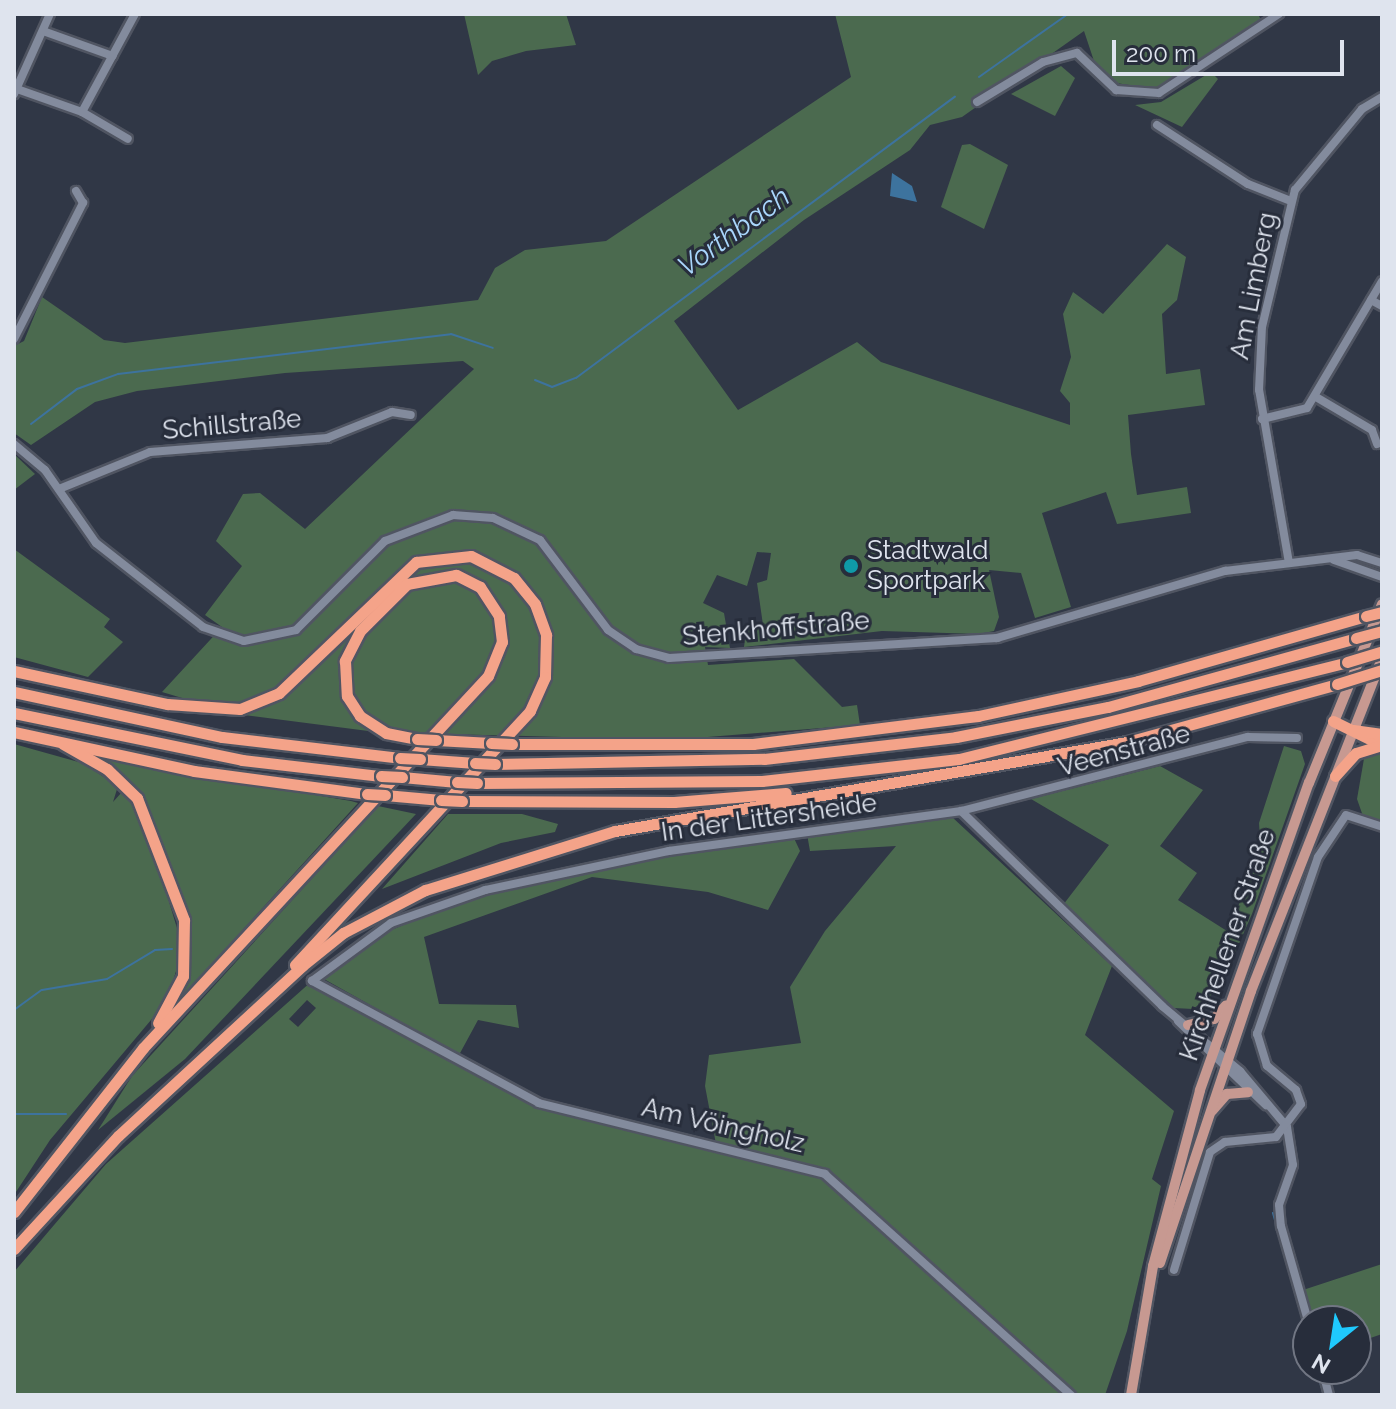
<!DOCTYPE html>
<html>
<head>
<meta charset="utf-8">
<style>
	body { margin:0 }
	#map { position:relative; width:1396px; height:1409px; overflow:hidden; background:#303746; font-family:Raleway,sans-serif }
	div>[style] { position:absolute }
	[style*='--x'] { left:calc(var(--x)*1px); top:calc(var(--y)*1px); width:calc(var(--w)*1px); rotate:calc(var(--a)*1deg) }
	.green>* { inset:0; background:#4b6a4f }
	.water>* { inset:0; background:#3d739e }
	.stream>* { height:2px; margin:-1px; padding:0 1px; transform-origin:1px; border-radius:1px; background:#3d739e }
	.roads { filter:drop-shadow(2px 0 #505562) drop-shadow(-2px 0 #505562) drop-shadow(0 2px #505562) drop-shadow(0 -2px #505562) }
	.minor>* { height:8px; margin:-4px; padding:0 4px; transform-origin:4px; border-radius:4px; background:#838b9d }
	.major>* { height:10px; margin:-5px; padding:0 5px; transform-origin:5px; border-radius:5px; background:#c79991 }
	.highway>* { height:11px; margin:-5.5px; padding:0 5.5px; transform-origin:5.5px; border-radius:5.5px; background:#f4a389 }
	.bridges { filter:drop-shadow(2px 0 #505562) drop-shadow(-2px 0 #505562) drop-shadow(0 2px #505562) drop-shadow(0 -2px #505562) }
	.highway-bridge>* { height:11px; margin:-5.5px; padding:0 5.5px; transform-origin:5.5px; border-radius:5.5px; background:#f4a389 }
	.dots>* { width:22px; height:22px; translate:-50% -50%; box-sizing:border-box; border:4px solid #272d3b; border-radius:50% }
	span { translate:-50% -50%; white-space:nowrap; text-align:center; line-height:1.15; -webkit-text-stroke:6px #272d3b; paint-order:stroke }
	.street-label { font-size:26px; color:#dfe4ee }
	.poi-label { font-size:26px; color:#dfe4ee }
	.left { translate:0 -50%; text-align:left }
	.water-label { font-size:28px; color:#a9d6fc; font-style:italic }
	.frame { position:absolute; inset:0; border:16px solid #dfe4ee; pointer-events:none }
	.north { position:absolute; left:1292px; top:1305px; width:80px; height:80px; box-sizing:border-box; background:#272d3b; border:2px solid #717683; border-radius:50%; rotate:210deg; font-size:22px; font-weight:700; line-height:32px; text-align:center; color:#dfe4ee }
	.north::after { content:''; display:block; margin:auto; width:28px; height:36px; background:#1fc9fd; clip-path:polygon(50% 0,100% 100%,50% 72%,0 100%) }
	.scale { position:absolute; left:1112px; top:40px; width:232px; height:36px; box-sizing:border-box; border:4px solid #dfe4ee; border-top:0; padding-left:10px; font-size:24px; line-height:28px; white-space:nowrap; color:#dfe4ee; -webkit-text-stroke:6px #272d3b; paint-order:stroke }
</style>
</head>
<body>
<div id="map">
	<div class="green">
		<i style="clip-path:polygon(464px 14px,566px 14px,576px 45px,526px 51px,492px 61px,478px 75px)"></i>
		<i style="clip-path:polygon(835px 14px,1258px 14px,1261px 20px,1155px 89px,1116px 83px,1096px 67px,1084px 31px,962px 117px,930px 125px,910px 150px,804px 220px,674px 321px,738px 410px,857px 342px,881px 362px,1070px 425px,1070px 403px,1060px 391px,1071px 357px,1063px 314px,1073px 292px,1103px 314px,1167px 244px,1186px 257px,1177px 300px,1162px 314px,1166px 374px,1200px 369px,1205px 405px,1128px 415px,1131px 454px,1137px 495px,1187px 487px,1191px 513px,1117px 524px,1106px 492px,1042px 513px,1071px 607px,1035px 618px,1021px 573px,989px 570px,999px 617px,994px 631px,979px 634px,882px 631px,744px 647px,747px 624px,763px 625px,757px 583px,767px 580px,771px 553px,757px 552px,747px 586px,717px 575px,703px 603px,724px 613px,730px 648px,705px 647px,708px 665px,794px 659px,842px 707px,857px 705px,860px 725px,670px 740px,376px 732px,236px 714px,162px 692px,222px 627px,205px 615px,242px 566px,216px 541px,243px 494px,260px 493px,305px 529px,474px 369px,463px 361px,285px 373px,137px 391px,95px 402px,31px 445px,14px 433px,14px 346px,24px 341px,42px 297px,104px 340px,125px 343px,478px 300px,495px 268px,525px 250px,606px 241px,851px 77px)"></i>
		<i style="clip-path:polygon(1061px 66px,1075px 78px,1055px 116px,1011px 94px)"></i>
		<i style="clip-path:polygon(1211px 72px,1218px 79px,1182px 127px,1135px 105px,1161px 102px)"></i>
		<i style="clip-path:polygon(970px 144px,1008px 165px,984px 229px,941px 207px,962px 145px)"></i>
		<i style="clip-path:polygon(14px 454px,35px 474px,14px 490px)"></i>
		<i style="clip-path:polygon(14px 549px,110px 619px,104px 627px,123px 642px,88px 677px,14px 657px)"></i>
		<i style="clip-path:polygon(14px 744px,82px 763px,118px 786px,113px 802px,122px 792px,129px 799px,148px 832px,183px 948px,167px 1001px,50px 1140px,14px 1195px)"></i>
		<i style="clip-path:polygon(1284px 746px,1301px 751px,1305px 764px,1252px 914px,1219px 989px,1193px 1009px,1174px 1008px,1063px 905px,1109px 845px,1031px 799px,1160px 766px,1203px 790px,1160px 846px,1197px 873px,1178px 900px,1227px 931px,1261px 855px,1259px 823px)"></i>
		<i style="clip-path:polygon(1382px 751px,1382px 824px,1364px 819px,1357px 799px,1365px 753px)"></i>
		<i style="clip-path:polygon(102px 759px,351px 801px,358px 803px,181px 998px,191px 966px,184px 907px,142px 799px)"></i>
		<i style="clip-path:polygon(378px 806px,416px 814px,185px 1059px,98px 1130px,132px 1076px)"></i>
		<i style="clip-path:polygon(448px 814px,522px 814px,558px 824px,555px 832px,501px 843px,382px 889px)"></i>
		<i style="clip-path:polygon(evenodd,952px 817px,1112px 966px,1085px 1035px,1174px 1111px,1152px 1179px,1161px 1186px,1127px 1331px,1105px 1395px,14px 1395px,14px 1272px,106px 1164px,312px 981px,539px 1103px,716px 1144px,705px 1086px,709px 1055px,801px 1043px,790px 987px,825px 931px,896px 846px,810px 851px,807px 834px,952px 817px,307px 1000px,316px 1008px,298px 1027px,289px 1019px,307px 1000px)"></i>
		<i style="clip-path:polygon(793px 836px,800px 851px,768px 910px,708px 892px,592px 877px,424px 937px,439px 1004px,516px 1005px,519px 1028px,478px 1020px,459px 1055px,324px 979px,365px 941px,470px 897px,617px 863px)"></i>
		<i style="clip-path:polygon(1382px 1264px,1382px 1334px,1356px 1343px,1356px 1321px,1312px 1321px,1303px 1290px)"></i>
	</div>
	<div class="water">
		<i style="clip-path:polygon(892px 173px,912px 186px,917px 202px,890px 196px)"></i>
	</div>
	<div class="stream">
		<i style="--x:979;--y:77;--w:109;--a:-35.3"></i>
		<i style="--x:535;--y:380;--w:18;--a:22"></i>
		<i style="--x:552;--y:387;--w:26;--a:-21"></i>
		<i style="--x:576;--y:378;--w:472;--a:-36.6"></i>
		<i style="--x:31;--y:424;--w:58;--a:-37.3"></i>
		<i style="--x:77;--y:389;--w:44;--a:-20.1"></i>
		<i style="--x:118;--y:374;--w:335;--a:-6.8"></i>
		<i style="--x:451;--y:334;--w:44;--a:18.4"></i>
		<i style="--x:14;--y:1010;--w:34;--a:-36"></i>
		<i style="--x:42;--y:990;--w:66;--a:-9.6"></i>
		<i style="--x:107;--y:979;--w:56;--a:-31.1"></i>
		<i style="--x:155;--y:950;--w:17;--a:-3"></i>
		<i style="--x:14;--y:1114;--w:52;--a:0"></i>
		<i style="--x:1273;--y:1213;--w:131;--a:74.5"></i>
		<i style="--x:1316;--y:1369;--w:27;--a:73"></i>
	</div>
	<div class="roads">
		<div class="minor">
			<i style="--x:43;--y:31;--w:74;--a:19.7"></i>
			<i style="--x:17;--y:89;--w:69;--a:19.5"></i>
			<i style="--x:82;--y:112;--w:111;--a:-61.6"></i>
			<i style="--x:14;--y:94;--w:88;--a:-65.8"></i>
			<i style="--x:977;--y:102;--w:77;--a:-31.2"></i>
			<i style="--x:1043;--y:62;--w:35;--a:-15"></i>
			<i style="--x:1077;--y:53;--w:54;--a:43.5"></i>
			<i style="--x:1116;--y:90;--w:43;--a:4"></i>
			<i style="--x:1159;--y:93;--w:144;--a:-33.4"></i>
			<i style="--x:82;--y:112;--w:53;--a:30.4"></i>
			<i style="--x:1157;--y:125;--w:108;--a:33"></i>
			<i style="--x:1248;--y:184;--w:46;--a:21.6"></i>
			<i style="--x:1371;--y:300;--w:13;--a:29"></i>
			<i style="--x:14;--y:339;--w:153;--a:-63.1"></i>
			<i style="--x:83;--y:203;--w:14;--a:-120"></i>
			<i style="--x:1316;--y:397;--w:65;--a:30.5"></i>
			<i style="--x:1372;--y:430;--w:15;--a:70"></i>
			<i style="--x:1262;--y:419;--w:46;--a:-13.7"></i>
			<i style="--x:1307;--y:408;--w:147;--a:-59.4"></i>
			<i style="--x:14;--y:444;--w:40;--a:40"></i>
			<i style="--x:45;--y:470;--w:89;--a:55.1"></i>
			<i style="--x:96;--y:543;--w:136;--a:38.1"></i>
			<i style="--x:203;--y:627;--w:43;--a:18.9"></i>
			<i style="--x:244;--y:641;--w:53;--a:-11.9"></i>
			<i style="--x:296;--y:630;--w:126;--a:-45"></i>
			<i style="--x:385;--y:541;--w:73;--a:-20.9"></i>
			<i style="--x:453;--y:515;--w:40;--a:4.3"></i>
			<i style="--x:493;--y:518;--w:52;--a:25.1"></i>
			<i style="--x:540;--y:540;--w:113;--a:52.9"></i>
			<i style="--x:608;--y:630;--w:34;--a:34"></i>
			<i style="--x:636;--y:649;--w:34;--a:15"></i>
			<i style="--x:669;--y:658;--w:329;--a:-3.5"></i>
			<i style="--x:997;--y:638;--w:238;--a:-16.4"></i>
			<i style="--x:1225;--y:571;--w:133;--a:-6.9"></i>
			<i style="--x:1357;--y:555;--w:26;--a:18"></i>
			<i style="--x:59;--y:489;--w:98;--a:-22.1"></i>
			<i style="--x:150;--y:452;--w:178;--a:-4.5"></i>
			<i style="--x:327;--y:438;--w:70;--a:-21.8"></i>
			<i style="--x:392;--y:412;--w:19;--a:9"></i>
			<i style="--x:1334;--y:560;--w:51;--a:19.5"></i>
			<i style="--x:1289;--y:563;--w:176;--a:-99.8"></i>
			<i style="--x:1259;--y:390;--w:63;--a:-87.3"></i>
			<i style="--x:1262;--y:327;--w:141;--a:-76.5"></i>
			<i style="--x:1295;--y:190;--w:105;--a:-50.4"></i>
			<i style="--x:1362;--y:109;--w:23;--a:-31"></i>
			<i style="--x:961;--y:811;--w:280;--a:44.1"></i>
			<i style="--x:1162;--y:1006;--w:102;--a:39.8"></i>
			<i style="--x:1240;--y:1071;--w:73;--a:50"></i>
			<i style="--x:1287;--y:1127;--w:38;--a:81"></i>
			<i style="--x:1293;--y:1165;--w:42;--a:109.3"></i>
			<i style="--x:1279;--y:1205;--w:21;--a:85"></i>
			<i style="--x:1281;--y:1226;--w:99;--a:74.1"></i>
			<i style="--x:1178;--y:1021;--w:122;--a:43.7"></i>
			<i style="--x:1174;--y:1270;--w:123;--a:-73"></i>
			<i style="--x:1210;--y:1152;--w:18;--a:-34"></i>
			<i style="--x:1225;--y:1142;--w:51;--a:-5.6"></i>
			<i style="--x:1276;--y:1137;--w:41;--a:-52.9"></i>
			<i style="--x:1301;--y:1104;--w:15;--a:-110"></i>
			<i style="--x:1296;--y:1090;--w:38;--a:-140"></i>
			<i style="--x:1267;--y:1066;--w:34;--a:-107"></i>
			<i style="--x:1257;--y:1034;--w:187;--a:-71"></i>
			<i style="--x:1318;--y:857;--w:50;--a:-56.3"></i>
			<i style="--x:1346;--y:815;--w:38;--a:18"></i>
			<i style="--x:1322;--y:1369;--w:27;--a:75"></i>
			<i style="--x:1071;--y:1395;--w:331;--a:-138.1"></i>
			<i style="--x:825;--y:1174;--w:295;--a:-166.1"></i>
			<i style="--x:539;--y:1103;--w:258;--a:-151.7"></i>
			<i style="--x:312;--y:981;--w:98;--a:-36.3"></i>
			<i style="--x:391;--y:923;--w:100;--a:-19.3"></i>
			<i style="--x:485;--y:890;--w:188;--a:-12"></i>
			<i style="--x:669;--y:851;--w:295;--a:-7.8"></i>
			<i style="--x:961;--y:811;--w:296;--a:-14.5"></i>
			<i style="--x:1248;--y:737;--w:49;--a:1.2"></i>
		</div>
		<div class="major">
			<i style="--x:1188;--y:1025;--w:27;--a:-13"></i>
			<i style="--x:1214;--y:1019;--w:18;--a:-49"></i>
			<i style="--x:1212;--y:1111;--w:23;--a:-49"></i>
			<i style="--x:1227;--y:1094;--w:21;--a:-5"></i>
			<i style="--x:1160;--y:1263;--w:287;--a:-71.5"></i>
			<i style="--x:1251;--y:991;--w:357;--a:-68.5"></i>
			<i style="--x:1131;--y:1395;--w:131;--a:-80.3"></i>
			<i style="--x:1153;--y:1266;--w:182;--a:-75"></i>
			<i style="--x:1200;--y:1090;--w:326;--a:-70.5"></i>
			<i style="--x:1309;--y:783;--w:193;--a:-67.8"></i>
		</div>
		<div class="highway">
			<i style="--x:14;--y:671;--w:157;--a:12.2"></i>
			<i style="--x:167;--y:704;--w:73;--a:3.9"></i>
			<i style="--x:240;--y:709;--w:42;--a:-22.3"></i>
			<i style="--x:279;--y:693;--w:190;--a:-43.7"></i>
			<i style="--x:416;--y:562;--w:55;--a:-6.2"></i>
			<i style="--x:471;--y:556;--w:48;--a:27.1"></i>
			<i style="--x:514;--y:578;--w:33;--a:51"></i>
			<i style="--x:535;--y:604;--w:33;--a:70"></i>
			<i style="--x:546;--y:635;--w:42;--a:91.4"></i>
			<i style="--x:545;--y:677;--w:37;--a:114"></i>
			<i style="--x:530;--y:711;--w:346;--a:132.8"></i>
			<i style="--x:14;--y:692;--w:213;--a:12.2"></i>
			<i style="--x:222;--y:737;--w:179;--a:6.7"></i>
			<i style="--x:14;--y:713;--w:233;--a:11.6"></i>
			<i style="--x:242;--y:760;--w:140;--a:6.6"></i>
			<i style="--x:1333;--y:721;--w:55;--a:26.1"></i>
			<i style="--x:1353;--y:730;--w:29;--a:8"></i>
			<i style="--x:14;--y:732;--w:184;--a:12.2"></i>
			<i style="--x:194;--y:771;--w:175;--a:7.6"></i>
			<i style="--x:436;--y:740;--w:55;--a:3.1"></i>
			<i style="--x:63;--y:744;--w:51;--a:29.6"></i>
			<i style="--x:107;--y:769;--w:42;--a:44"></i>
			<i style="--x:137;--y:798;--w:131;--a:68.9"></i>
			<i style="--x:184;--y:920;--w:56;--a:91"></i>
			<i style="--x:183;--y:976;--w:53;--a:118"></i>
			<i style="--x:512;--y:744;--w:241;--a:0"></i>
			<i style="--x:753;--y:744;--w:227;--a:-7.1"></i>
			<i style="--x:978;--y:716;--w:164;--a:-12.3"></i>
			<i style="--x:1138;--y:681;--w:237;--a:-15.9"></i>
			<i style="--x:420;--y:759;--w:55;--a:4.2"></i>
			<i style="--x:495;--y:764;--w:269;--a:-1.1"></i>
			<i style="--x:764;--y:759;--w:193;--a:-6.5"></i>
			<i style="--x:956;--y:737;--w:155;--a:-11.2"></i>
			<i style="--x:1108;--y:707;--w:257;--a:-15.5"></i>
			<i style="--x:1335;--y:776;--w:31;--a:-48"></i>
			<i style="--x:1356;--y:753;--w:27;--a:-17"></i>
			<i style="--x:402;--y:777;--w:55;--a:5.2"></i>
			<i style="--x:477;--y:783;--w:285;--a:-0.4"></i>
			<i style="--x:762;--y:781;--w:198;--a:-6.4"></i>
			<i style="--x:959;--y:759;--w:400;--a:-14"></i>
			<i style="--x:385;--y:795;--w:56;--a:5.1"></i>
			<i style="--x:462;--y:801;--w:212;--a:0.3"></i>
			<i style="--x:674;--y:802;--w:112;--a:-4.6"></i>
			<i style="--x:14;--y:1212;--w:209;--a:-51.8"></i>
			<i style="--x:143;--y:1048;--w:507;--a:-47.16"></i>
			<i style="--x:488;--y:676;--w:37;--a:-68"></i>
			<i style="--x:502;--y:642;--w:26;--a:-97"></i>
			<i style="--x:499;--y:616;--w:35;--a:-123"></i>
			<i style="--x:480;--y:587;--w:27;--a:-153"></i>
			<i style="--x:456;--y:575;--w:50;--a:169.6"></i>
			<i style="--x:407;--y:584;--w:66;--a:135"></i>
			<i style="--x:360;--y:631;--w:34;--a:117"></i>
			<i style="--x:345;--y:661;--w:35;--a:87"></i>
			<i style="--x:347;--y:696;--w:24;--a:57"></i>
			<i style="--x:360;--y:716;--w:31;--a:33"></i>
			<i style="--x:386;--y:733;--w:32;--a:11"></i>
			<i style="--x:14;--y:1249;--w:154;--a:-47.4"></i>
			<i style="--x:118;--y:1136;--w:251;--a:-42.7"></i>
			<i style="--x:302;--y:966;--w:53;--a:-38.8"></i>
			<i style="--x:343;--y:933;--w:93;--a:-27.7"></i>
			<i style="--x:425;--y:890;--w:199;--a:-17.3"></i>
			<i style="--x:615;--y:831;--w:520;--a:-9.86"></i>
			<i style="--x:1127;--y:742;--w:218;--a:-15.4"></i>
		</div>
	</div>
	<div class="bridges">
		<div class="highway-bridge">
			<i style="--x:1366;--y:616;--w:16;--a:-14"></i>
			<i style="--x:1356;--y:638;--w:27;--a:-15"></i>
			<i style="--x:1347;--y:662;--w:37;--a:-17"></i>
			<i style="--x:1337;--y:684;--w:47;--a:-17.3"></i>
			<i style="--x:417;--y:739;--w:19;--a:3"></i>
			<i style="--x:491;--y:743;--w:21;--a:3"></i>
			<i style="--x:400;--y:758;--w:20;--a:3"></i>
			<i style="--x:475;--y:763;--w:20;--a:3"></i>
			<i style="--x:381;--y:776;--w:21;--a:3"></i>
			<i style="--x:457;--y:782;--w:20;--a:3"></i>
			<i style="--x:367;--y:794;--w:18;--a:3"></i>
			<i style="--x:441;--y:800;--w:21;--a:3"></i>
		</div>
	</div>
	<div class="dots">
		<i style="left:851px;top:566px;background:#0f9aa8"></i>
	</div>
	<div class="street-label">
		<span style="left:1254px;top:286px;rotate:-79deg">Am Limberg</span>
		<span style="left:232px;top:425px;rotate:-5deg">Schillstraße</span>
		<span style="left:776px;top:629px;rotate:-5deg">Stenkhoffstraße</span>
		<span style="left:1124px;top:751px;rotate:-15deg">Veenstraße</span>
		<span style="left:769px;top:818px;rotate:-8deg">In der Littersheide</span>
		<span style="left:1228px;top:945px;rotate:-71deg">Kirchhellener Straße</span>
		<span style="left:723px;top:1126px;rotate:13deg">Am Vöingholz</span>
	</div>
	<div class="poi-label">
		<span class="left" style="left:867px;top:566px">Stadtwald<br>Sportpark</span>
	</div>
	<div class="water-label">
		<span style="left:734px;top:232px;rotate:-36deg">Vorthbach</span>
	</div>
	<div class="frame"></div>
	<div class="north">N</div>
	<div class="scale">200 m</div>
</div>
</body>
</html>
